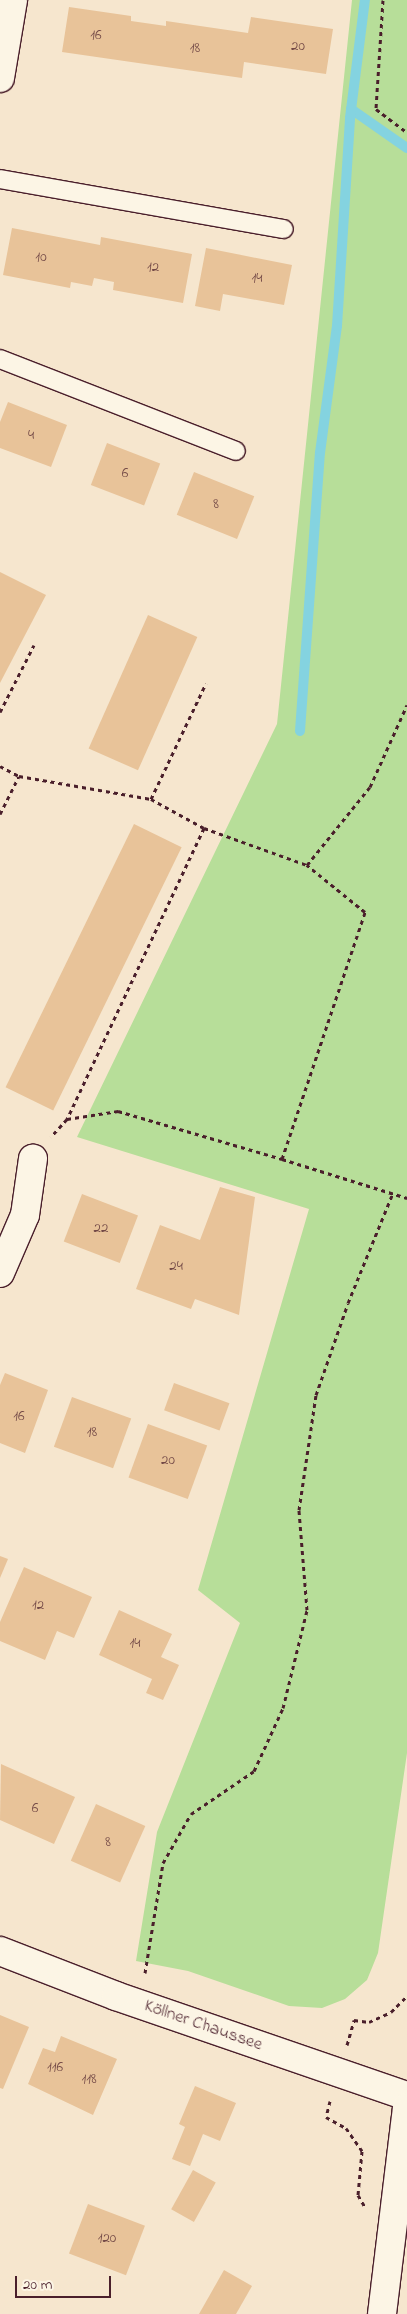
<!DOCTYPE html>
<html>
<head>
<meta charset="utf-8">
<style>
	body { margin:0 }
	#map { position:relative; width:407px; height:2314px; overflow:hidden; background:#f6e6ce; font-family:"Indie Flower",sans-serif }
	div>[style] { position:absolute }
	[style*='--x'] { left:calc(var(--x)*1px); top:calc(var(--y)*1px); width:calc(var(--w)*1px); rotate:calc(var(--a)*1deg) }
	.green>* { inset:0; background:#b7de99 }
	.stream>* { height:10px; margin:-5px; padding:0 5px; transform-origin:5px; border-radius:5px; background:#84d3e0 }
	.building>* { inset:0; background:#e8c399; transform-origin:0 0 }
	.path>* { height:3px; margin-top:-1.5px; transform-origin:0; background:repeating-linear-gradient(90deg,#4a1f2b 0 4px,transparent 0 8px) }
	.roads { filter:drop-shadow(1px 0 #4a1f2b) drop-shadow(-1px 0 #4a1f2b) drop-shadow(0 1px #4a1f2b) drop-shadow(0 -1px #4a1f2b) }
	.lane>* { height:18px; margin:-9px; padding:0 9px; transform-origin:9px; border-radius:9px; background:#fcf5e5 }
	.street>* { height:28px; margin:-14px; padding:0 14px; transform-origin:14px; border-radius:14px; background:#fcf5e5 }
	.secondary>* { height:28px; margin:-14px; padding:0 14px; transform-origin:14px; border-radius:14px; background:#fcf5e5 }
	span { translate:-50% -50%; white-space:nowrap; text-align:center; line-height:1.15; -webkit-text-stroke:4px #fcf5e5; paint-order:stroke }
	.number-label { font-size:15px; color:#724846 }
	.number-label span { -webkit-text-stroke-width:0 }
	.street-label { font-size:18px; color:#4a1f2b }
	.scale { position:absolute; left:15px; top:2276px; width:96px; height:22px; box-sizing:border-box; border:2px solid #4a1f2b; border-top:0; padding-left:6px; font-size:15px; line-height:18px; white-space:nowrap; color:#4a1f2b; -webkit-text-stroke:4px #fcf5e5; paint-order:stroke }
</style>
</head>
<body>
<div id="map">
	<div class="green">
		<i style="clip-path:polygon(352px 0,407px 0,407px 1753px,378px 1953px,367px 1980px,345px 1999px,322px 2008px,289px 2006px,188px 1971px,136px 1961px,157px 1832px,240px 1623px,198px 1590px,309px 1209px,77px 1137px,277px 724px)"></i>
	</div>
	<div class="stream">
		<i style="--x:351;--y:109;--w:68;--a:34.9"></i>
		<i style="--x:300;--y:731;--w:279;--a:-85.9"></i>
		<i style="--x:320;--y:453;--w:128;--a:-82.4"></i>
		<i style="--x:337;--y:326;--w:208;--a:-86.4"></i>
		<i style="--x:350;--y:118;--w:119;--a:-82.8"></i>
	</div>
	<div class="building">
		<i style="clip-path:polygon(69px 7px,131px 16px,131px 21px,166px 26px,166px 21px,248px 33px,251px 17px,333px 29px,326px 74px,244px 62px,242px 78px,62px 52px)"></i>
		<i style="clip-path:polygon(12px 228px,100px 245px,101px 237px,192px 254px,183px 303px,113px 290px,114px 282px,94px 278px,92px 286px,71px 282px,70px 288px,3px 275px)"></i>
		<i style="clip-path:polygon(206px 248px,292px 265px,284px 305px,223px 294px,220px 311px,195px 306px)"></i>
		<i style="clip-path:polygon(8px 402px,67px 425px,51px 467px,0 448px,0 422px)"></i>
		<i style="left:107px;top:443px;width:57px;height:45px;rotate:21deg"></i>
		<i style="left:194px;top:472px;width:65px;height:46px;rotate:22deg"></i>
		<i style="clip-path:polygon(0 572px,46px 595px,0 683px)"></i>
		<i style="left:148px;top:615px;width:54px;height:146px;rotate:24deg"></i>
		<i style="left:134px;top:824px;width:53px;height:293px;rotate:26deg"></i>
		<i style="clip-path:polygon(220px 1187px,255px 1197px,239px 1315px,195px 1299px,191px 1309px,136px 1289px,160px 1225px,200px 1240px)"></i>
		<i style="left:82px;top:1194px;width:60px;height:51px;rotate:21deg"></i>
		<i style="clip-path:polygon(5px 1373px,48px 1390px,25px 1453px,0 1443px,0 1385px)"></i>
		<i style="left:174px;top:1383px;width:59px;height:29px;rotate:20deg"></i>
		<i style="left:72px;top:1397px;width:63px;height:53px;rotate:20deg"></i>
		<i style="left:148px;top:1424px;width:63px;height:57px;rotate:20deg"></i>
		<i style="clip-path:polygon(0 1556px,8px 1559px,0 1578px)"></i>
		<i style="clip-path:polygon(24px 1567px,92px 1597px,74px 1638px,57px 1631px,45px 1660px,0 1641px,0 1622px)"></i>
		<i style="clip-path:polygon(119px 1610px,172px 1634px,161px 1657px,179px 1665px,163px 1700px,146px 1693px,152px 1679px,99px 1655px)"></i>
		<i style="clip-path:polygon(1px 1764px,75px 1797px,54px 1844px,0 1820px)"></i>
		<i style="left:96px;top:1804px;width:54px;height:62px;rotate:24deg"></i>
		<i style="clip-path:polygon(0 2015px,29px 2027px,3px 2089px,0 2088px)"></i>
		<i style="clip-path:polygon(61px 2036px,117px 2059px,93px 2115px,28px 2084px,43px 2048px,55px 2052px)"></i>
		<i style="clip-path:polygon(195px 2086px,236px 2103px,220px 2141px,203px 2134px,190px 2166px,172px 2159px,185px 2127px,179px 2124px)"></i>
		<i style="left:193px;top:2170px;width:26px;height:45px;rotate:29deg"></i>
		<i style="left:88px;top:2204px;width:61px;height:53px;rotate:21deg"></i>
		<i style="clip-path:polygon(224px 2270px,252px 2286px,236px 2314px,199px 2314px)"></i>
	</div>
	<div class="path">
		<i style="--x:383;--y:0;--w:109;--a:93.7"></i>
		<i style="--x:376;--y:109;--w:39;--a:37"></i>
		<i style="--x:0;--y:712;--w:75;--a:-63.1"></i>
		<i style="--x:0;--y:766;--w:21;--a:28"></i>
		<i style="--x:19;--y:776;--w:134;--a:9.9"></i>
		<i style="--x:151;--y:799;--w:60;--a:28.7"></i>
		<i style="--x:204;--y:828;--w:322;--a:115.2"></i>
		<i style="--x:67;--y:1119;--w:24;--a:132"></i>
		<i style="--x:151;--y:799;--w:128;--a:-64.6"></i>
		<i style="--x:0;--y:814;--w:42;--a:-63.4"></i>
		<i style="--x:204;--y:828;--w:109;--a:19.8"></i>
		<i style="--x:67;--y:1119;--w:52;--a:-8.9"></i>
		<i style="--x:118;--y:1111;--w:171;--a:16.3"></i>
		<i style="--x:282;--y:1159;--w:261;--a:-71.4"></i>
		<i style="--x:365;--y:912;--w:75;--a:-141"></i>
		<i style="--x:307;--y:865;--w:100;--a:-51.1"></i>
		<i style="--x:370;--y:787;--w:90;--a:-65.7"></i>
		<i style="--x:282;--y:1159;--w:131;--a:17.3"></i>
		<i style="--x:145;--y:1973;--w:111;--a:-80.7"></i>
		<i style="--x:163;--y:1863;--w:56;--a:-60.3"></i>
		<i style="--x:191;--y:1814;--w:76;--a:-34.3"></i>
		<i style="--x:254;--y:1771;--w:69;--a:-65.3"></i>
		<i style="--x:283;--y:1708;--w:101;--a:-76.2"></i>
		<i style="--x:307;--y:1610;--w:100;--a:-94.6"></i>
		<i style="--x:299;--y:1510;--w:116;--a:-81.6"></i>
		<i style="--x:316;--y:1395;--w:97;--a:-70.8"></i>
		<i style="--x:348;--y:1303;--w:119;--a:-67.8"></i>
		<i style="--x:347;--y:2045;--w:26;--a:-74"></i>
		<i style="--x:354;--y:2020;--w:15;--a:8"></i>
		<i style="--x:369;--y:2022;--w:24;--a:-24"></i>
		<i style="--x:391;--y:2012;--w:23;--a:-45"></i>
		<i style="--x:330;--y:2101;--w:16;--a:104"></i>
		<i style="--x:326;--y:2117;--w:23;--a:29"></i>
		<i style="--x:346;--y:2128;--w:28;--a:55"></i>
		<i style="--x:362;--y:2151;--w:44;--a:95.2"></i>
		<i style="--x:358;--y:2195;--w:14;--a:60"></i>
	</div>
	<div class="roads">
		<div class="lane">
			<i style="--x:0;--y:179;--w:288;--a:10"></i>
			<i style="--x:0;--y:359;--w:253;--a:21.3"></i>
		</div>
		<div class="street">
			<i style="--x:0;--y:78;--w:79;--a:-80.5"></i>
			<i style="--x:0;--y:1273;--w:63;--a:-66.7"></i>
			<i style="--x:25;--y:1215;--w:57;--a:-81.9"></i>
		</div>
		<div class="secondary">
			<i style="--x:0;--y:1951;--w:124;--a:21.2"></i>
			<i style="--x:116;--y:1996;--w:308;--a:19"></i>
			<i style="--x:382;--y:2314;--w:208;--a:-83.1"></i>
		</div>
	</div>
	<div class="number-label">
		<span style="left:96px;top:36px">16</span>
		<span style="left:298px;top:47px">20</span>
		<span style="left:195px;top:49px">18</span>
		<span style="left:41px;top:258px">10</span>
		<span style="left:153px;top:268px">12</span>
		<span style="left:257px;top:279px">14</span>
		<span style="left:31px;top:436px">4</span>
		<span style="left:125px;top:474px">6</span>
		<span style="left:216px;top:505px">8</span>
		<span style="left:101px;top:1229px">22</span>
		<span style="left:176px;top:1267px">24</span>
		<span style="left:19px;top:1417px">16</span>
		<span style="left:92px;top:1433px">18</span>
		<span style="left:168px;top:1461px">20</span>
		<span style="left:38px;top:1606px">12</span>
		<span style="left:135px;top:1644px">14</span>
		<span style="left:35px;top:1809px">6</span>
		<span style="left:108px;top:1843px">8</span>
		<span style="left:55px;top:2068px">116</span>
		<span style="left:89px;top:2080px">118</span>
		<span style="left:107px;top:2239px">120</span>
	</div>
	<div class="street-label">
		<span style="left:203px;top:2026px;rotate:19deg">Köllner Chaussee</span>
	</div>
	<div class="scale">20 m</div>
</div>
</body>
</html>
